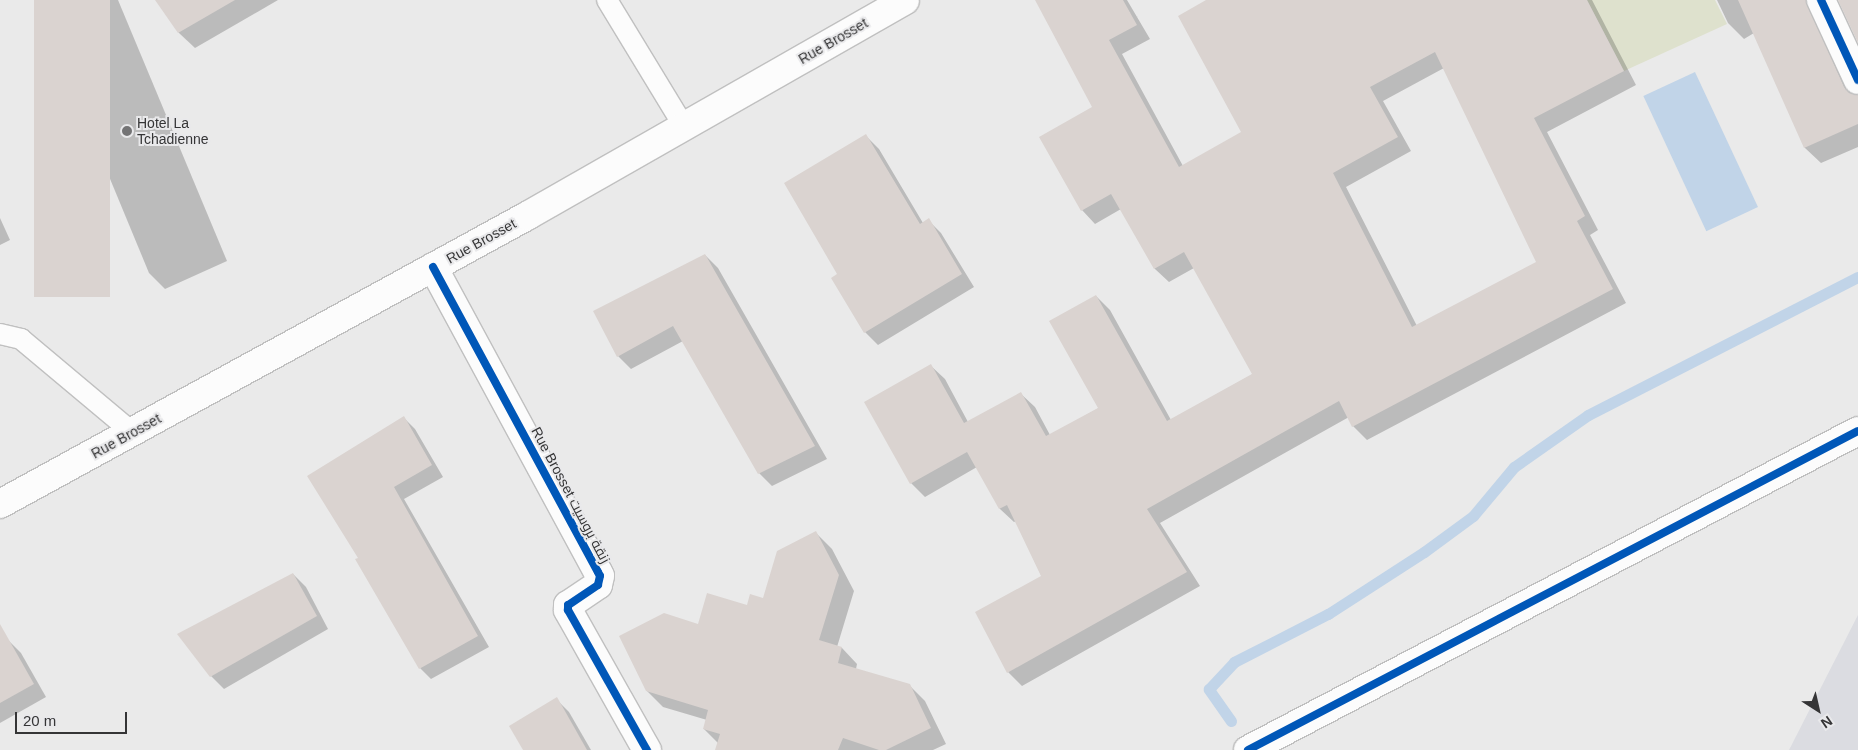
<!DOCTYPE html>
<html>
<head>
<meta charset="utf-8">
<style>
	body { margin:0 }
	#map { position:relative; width:1858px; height:750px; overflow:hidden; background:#eaeaea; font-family:Arial,Cairo,sans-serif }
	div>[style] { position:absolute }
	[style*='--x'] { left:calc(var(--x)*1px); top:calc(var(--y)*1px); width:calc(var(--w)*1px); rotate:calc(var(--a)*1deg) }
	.built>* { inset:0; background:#dbdce1 }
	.green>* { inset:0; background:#dee1cd }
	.water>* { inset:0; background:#c1d4e8; transform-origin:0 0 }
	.shadow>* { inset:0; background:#0003 }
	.stream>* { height:11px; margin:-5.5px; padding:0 5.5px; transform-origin:5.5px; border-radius:5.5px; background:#c1d4e8 }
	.building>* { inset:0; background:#dad3d0; transform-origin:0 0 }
	.roads { filter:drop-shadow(1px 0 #c0c0c0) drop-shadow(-1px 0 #c0c0c0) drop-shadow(0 1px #c0c0c0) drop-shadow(0 -1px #c0c0c0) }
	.service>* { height:20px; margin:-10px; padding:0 10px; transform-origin:10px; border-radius:10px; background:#fcfcfc }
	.minor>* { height:28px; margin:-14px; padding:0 14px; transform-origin:14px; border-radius:14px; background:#fcfcfc }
	.tertiary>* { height:28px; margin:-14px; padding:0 14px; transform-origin:14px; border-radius:14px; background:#fcfcfc }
	.secondary>* { height:28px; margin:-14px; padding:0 14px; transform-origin:14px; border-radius:14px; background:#fcfcfc }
	.cycleway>* { height:8px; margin:-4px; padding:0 4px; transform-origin:4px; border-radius:4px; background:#0057b8 }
	.dots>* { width:14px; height:14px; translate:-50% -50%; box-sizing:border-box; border:2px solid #e9e9eb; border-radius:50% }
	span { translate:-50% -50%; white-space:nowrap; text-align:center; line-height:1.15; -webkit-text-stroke:4px #e9e9eb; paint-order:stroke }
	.street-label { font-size:14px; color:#353536 }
	.poi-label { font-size:14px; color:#353536 }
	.left { translate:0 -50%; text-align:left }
	.north { position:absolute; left:1793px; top:685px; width:50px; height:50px; -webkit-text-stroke:4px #e9e9eb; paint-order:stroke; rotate:145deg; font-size:14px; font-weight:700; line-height:20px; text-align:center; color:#353536 }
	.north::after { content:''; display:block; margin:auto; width:18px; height:22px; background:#353536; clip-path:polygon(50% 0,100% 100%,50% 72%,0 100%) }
	.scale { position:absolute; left:15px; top:712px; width:112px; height:22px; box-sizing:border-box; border:2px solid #353536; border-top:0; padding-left:6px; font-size:15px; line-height:18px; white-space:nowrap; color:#353536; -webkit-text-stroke:4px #e9e9eb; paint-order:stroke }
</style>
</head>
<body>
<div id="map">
	<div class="built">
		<i style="clip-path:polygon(1858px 615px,1858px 750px,1789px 750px)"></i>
	</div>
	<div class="green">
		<i style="clip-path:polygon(1587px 0,1715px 0,1727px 24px,1624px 71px)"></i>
	</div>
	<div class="water">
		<i style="left:1695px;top:72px;width:149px;height:57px;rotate:65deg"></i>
	</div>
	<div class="shadow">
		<i style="clip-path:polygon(36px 0,118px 0,227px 261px,165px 289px,149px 273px)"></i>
		<i style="clip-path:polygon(156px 0,278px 0,195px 48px,179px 33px)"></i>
		<i style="clip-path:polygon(evenodd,1036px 0,1127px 0,1150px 39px,1122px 54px,1183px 166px,1243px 132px,1209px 0,1592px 0,1636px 85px,1547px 132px,1598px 230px,1590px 235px,1626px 303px,1367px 440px,1353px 426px,1349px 417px,1160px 523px,1200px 586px,1022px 686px,1008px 672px,1042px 577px,1016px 521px,1014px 522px,1000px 509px,977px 467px,925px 497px,911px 483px,931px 366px,945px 379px,968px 422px,1021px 394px,1035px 407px,1050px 435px,1099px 408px,1096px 296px,1110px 310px,1171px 420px,1253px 374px,1194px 268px,1169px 282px,1155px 269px,1121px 209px,1095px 224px,1082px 210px,1093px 107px,1036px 0,1444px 68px,1538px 262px,1417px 326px,1346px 187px,1411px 151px,1383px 101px,1444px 68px)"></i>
		<i style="clip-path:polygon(1717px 0,1836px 0,1830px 1px,1822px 23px,1856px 97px,1858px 96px,1858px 147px,1821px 163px,1805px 148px,1754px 33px,1744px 39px,1728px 23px)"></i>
		<i style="clip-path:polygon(866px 136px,879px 149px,923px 223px,928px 220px,941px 233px,974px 287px,878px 345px,865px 332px,833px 278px,839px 274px)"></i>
		<i style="clip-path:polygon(0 218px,10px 240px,0 245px)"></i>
		<i style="clip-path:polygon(705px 255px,718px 268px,827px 459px,772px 486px,759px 473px,683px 341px,631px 369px,618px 356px)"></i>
		<i style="clip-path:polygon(404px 418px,415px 429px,443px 477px,404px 499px,489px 647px,431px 679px,420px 668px,359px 558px)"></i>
		<i style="clip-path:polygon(816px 533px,832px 549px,854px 591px,837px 647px,842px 648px,857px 664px,856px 669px,909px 685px,925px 701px,946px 744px,933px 750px,717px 750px,719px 744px,704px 729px,707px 720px,663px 707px,647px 691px,699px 626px,764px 599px)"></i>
		<i style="clip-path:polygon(293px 574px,306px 587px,328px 629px,224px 689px,211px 676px)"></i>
		<i style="clip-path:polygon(8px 640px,21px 653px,46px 697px,0 723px,0 645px)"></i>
		<i style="clip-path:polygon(556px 699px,569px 712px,591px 750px,524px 750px)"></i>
	</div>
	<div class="stream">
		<i style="--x:1231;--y:721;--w:39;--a:-125"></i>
		<i style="--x:1209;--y:689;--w:37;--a:-47"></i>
		<i style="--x:1234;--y:662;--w:106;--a:-27.1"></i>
		<i style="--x:1328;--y:614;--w:114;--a:-32.9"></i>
		<i style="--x:1424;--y:552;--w:61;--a:-36.3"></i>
		<i style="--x:1473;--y:516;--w:64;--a:-50.1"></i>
		<i style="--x:1514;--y:467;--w:90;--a:-35.1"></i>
		<i style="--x:1588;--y:415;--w:303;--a:-27.1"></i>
	</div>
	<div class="building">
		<i style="left:34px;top:0;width:76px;height:297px"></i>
		<i style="clip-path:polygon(155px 0,235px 0,178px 33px)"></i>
		<i style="clip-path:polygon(evenodd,1035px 0,1123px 0,1137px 25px,1109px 40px,1179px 167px,1241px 132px,1178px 16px,1206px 0,1587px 0,1624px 71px,1534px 118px,1585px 216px,1577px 221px,1613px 289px,1352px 427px,1339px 401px,1147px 509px,1187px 572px,1007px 673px,975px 612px,1041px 576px,1007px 505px,999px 509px,967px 452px,910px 484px,864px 402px,931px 364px,964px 423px,1021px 392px,1046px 436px,1098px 408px,1049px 321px,1096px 295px,1167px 421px,1252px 374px,1184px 252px,1154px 269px,1111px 194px,1081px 211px,1039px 137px,1092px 107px,1035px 0,1435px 52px,1536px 262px,1412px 327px,1333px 173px,1398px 137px,1370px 87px,1435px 52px)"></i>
		<i style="clip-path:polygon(1738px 0,1806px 0,1844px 87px,1849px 93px,1858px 95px,1858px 124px,1804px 148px)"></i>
		<i style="clip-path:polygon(1838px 0,1858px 0,1858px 43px)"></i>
		<i style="clip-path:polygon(866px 134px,920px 224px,929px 218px,962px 274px,864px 333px,831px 278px,837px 274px,784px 183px)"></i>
		<i style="clip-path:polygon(705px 254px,815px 446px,758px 474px,673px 326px,617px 357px,593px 311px)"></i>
		<i style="clip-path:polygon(404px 416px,432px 465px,394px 487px,478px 636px,419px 669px,355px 559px,358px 558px,307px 476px)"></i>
		<i style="clip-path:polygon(816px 531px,839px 575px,819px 640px,842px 647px,838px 663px,910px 684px,931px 728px,886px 750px,879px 750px,843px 738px,838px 750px,715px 750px,720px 734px,703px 729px,708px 710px,646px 691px,619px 636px,664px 613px,698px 624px,707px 593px,747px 605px,750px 594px,763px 598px,777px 551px)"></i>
		<i style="clip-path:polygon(293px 573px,317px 616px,210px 677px,177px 634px)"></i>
		<i style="clip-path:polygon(0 624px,34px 684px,0 703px)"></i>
		<i style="clip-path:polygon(557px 697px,587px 750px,523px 750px,509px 726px)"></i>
	</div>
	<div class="roads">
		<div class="service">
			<i style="--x:607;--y:0;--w:146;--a:58.7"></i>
			<i style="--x:0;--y:334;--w:22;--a:13"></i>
			<i style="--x:21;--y:339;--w:145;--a:40"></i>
		</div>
		<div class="minor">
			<i style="--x:1821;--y:0;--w:88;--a:65.2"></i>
			<i style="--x:433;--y:267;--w:347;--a:61.6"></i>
			<i style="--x:598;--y:572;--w:4;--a:63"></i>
			<i style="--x:600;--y:576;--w:9;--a:103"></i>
			<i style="--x:598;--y:585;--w:36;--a:146"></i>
			<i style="--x:568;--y:605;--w:5;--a:90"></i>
			<i style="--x:568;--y:610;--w:161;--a:60.6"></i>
		</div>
		<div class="tertiary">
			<i style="--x:1248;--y:750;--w:688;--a:-27.61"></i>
		</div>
		<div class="secondary">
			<i style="--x:0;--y:504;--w:601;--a:-28.66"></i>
			<i style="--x:527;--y:216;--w:435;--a:-29.7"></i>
		</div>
	</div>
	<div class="cycleway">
		<i style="--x:1821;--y:0;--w:88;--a:65.2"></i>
		<i style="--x:433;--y:267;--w:347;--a:61.6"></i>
		<i style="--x:598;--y:572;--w:4;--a:63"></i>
		<i style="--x:600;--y:576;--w:9;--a:103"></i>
		<i style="--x:598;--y:585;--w:36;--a:146"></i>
		<i style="--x:568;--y:605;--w:5;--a:90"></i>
		<i style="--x:568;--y:610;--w:161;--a:60.6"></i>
		<i style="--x:1248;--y:750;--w:688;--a:-27.61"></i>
	</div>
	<div class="dots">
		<i style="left:127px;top:131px;background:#747475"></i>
	</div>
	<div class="street-label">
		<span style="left:833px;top:41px;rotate:-30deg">Rue Brosset</span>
		<span style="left:481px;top:241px;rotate:-29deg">Rue Brosset</span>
		<span style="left:126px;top:436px;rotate:-29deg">Rue Brosset</span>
		<span style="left:571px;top:495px;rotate:62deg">Rue Brosset زنقة بروسيت</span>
	</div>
	<div class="poi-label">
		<span class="left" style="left:137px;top:131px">Hotel La<br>Tchadienne</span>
	</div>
	<div class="north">N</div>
	<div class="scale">20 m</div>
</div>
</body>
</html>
